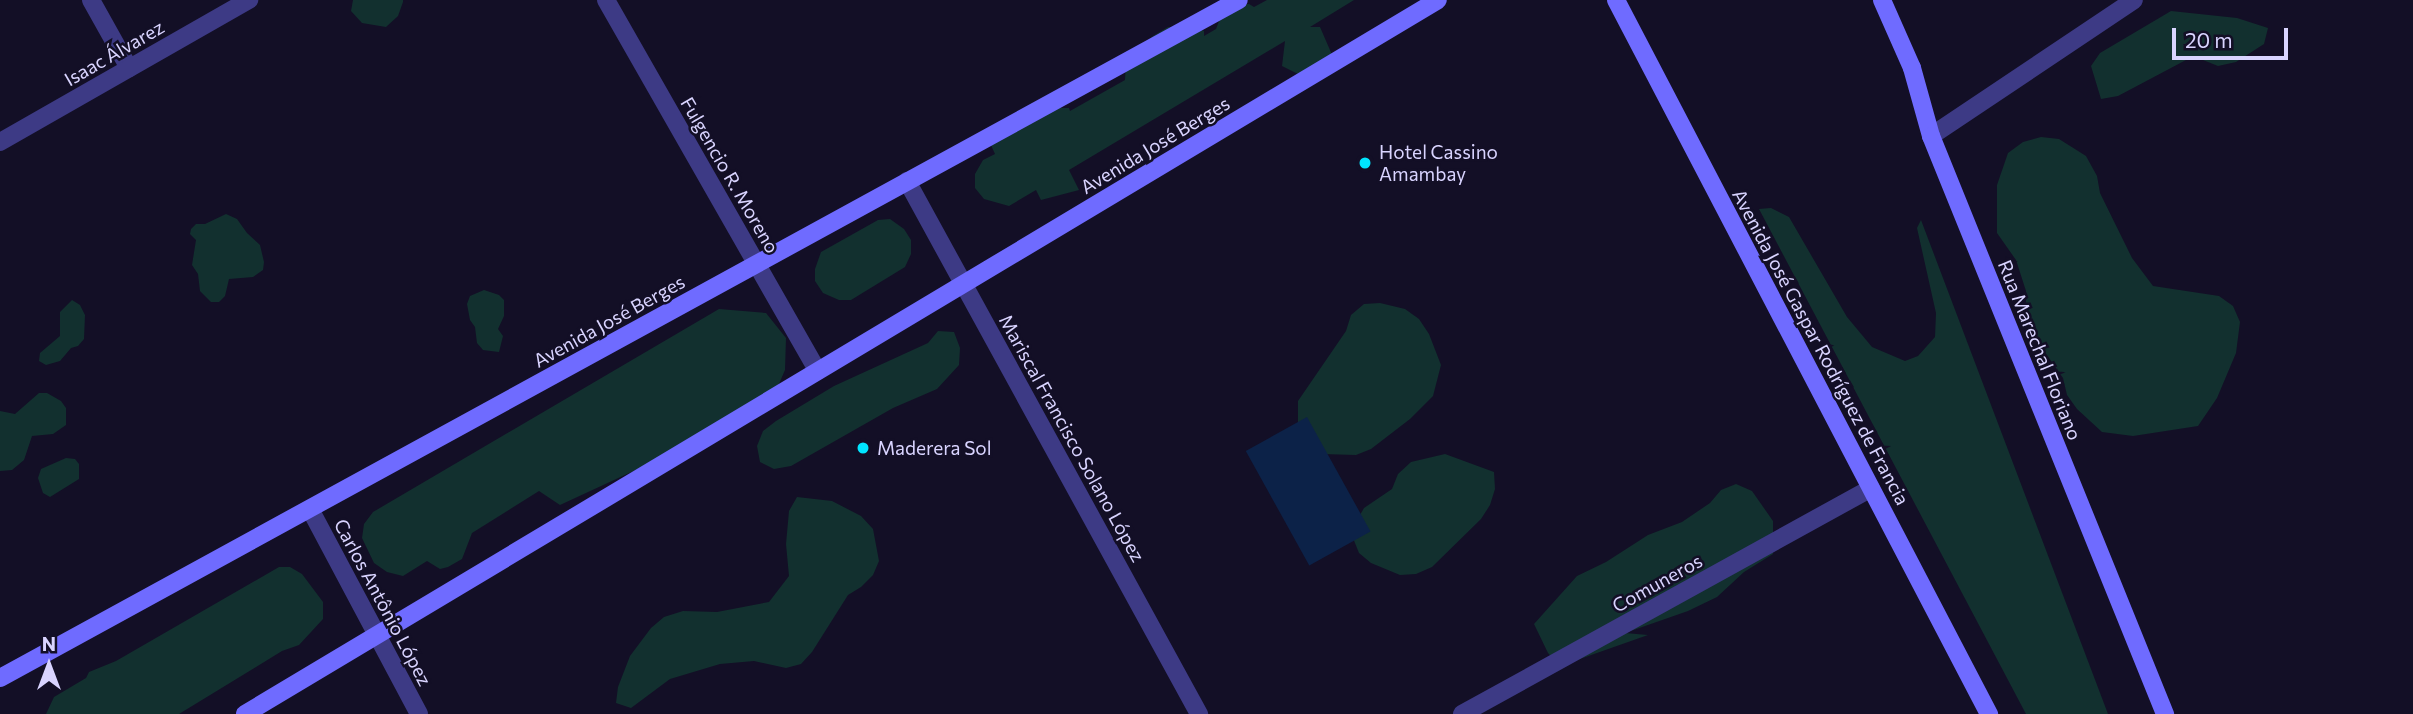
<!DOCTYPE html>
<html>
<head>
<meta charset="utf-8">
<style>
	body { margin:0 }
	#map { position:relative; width:2413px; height:714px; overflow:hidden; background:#130f26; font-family:Commissioner,sans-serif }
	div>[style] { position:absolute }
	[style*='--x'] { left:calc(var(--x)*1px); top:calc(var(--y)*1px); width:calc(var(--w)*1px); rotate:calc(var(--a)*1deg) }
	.green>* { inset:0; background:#12302f }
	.water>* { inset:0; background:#0c2248; transform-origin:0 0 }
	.street>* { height:18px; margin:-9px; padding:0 9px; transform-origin:9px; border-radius:9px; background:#3d3a85 }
	.secondary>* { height:18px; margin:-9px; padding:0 9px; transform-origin:9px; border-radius:9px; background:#6f6bff }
	.dots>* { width:19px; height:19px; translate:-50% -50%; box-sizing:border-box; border:4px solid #130f26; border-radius:50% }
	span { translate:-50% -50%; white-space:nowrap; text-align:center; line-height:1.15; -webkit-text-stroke:5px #130f26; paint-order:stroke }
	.street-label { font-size:19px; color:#d9d4ff }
	.poi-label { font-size:19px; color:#d9d4ff }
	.left { translate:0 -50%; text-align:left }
	.north { position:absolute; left:14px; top:630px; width:70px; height:70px; -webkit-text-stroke:5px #130f26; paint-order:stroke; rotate:0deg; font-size:19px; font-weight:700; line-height:28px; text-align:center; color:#d9d4ff }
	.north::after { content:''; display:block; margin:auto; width:24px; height:32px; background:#d9d4ff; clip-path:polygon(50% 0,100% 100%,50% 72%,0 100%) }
	.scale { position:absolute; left:2172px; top:28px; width:116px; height:32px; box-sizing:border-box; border:4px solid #d9d4ff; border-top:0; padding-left:9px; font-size:21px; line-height:24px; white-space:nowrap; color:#d9d4ff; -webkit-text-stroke:5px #130f26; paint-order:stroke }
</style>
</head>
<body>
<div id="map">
	<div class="green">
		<i style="clip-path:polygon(353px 0,403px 0,403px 2px,398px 16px,386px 27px,362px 23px,351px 11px)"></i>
		<i style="clip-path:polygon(1267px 0,1354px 0,1310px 27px,1320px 27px,1333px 57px,1298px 74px,1282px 66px,1285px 41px,1069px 170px,1079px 190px,1041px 200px,1036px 190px,1009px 206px,984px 199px,975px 188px,975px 174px,983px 160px,995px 154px,985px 132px,1042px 108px,1069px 108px,1070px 111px,1125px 80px,1126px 61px,1153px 36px,1168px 27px,1194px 27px,1204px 31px,1204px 36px,1216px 29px,1221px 16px,1233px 5px,1249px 4px,1254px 7px)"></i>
		<i style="clip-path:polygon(2171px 11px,2237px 18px,2268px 28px,2264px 44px,2236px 62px,2218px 66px,2203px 60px,2186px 60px,2118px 96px,2101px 99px,2091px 66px,2100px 53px)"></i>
		<i style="clip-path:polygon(2041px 137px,2059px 139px,2086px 156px,2097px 176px,2100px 193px,2132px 258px,2153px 286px,2219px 296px,2233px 306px,2240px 322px,2236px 353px,2217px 398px,2198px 426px,2133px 436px,2102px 432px,2077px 409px,2067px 395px,2063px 378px,2035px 338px,2026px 306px,2026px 291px,2016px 260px,1997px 233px,1997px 185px,2008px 153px,2023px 142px)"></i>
		<i style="clip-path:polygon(1771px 208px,1789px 217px,1847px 317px,1872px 347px,1905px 361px,1918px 356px,1935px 337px,1936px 313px,1917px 228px,1921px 220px,2108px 714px,2026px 714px,1759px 209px)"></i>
		<i style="clip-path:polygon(226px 214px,237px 219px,247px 233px,260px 245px,264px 262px,263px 270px,253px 277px,229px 279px,225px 296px,219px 302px,211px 302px,200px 291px,198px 274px,192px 265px,196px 240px,190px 234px,191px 229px,196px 224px,205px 224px)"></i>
		<i style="clip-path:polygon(890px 219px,904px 229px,911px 240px,911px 254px,905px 267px,851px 300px,839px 300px,823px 293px,815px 281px,815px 269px,821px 252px,878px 220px)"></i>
		<i style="clip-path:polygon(484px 290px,499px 295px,504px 300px,504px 316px,498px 329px,503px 336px,499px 352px,483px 350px,477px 343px,475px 327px,470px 320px,467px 304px,470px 296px)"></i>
		<i style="clip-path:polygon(72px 300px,80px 305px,85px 315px,84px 339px,78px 346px,71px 348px,60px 361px,46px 365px,39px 361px,40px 353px,60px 336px,60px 312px)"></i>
		<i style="clip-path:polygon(1380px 303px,1405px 309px,1419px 319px,1429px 334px,1441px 365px,1433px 396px,1410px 419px,1371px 449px,1356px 455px,1322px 454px,1298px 434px,1298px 401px,1346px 331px,1351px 315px,1364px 304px)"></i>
		<i style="clip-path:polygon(719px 309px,766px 313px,786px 338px,785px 370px,772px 400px,681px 449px,560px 505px,539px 491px,472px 533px,462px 559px,448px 567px,440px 569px,427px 561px,403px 576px,387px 572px,374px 563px,362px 538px,364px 524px,373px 512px)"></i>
		<i style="clip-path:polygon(938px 331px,954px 332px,960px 348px,959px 365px,937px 389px,893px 408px,791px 466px,774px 469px,760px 462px,757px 446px,763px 431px,776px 421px,834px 386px,928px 343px)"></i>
		<i style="clip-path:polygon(39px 393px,47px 393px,61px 401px,66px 408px,66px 425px,53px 434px,32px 436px,24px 460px,12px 470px,0 471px,0 411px,15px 414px)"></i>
		<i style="clip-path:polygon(1445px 454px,1494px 472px,1495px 489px,1490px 505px,1481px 519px,1432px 567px,1416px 574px,1400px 575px,1371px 563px,1359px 553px,1353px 538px,1356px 522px,1364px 508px,1392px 489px,1398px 474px,1411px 462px)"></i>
		<i style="clip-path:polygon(66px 458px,75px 459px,79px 464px,79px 479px,50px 497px,43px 493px,38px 478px,41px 469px)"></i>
		<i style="clip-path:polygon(1736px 484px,1752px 491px,1773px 521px,1773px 554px,1744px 572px,1717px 597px,1688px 611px,1625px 633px,1648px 635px,1560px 666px,1548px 653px,1534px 624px,1577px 576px,1606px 562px,1648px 535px,1682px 522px,1710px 503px,1721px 490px)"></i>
		<i style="clip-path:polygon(797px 497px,832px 501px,861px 516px,873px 529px,879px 561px,873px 575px,861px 587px,848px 595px,812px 652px,801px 664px,786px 668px,754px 661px,720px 664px,670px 679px,631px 708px,616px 703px,618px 687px,630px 656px,651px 628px,664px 617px,683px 611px,717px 612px,769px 602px,789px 576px,786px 544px,789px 511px)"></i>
		<i style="clip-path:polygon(279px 567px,290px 567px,302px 574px,323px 602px,323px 619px,299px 645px,282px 651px,179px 714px,46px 714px,54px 697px,86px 678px,89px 672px,116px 661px)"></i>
	</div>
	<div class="water">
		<i style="left:1307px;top:417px;width:131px;height:70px;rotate:61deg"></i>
	</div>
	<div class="street">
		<i style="--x:91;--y:0;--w:78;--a:60.8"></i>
		<i style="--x:606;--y:0;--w:427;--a:60.3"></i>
		<i style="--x:1931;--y:136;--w:244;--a:-33.8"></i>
		<i style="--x:0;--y:142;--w:287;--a:-29.7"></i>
		<i style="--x:907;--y:181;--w:608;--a:61.28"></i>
		<i style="--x:310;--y:509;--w:232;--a:62"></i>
		<i style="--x:1462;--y:714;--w:467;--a:-28.9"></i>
	</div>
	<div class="secondary">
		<i style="--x:1616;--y:0;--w:806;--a:62.42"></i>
		<i style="--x:1882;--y:0;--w:74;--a:66.2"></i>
		<i style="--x:1912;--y:68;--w:71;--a:74.4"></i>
		<i style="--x:1931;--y:136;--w:624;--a:67.96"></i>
		<i style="--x:0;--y:678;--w:1412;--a:-28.69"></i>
		<i style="--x:245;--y:714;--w:1390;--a:-30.9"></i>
	</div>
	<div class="dots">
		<i style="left:1365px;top:163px;background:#00e5ff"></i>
		<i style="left:863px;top:448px;background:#00e5ff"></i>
	</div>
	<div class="street-label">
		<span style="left:114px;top:53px;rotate:-30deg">Isaac Álvarez</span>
		<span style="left:1155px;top:145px;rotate:-31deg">Avenida José Berges</span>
		<span style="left:730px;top:175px;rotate:60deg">Fulgencio R. Moreno</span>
		<span style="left:609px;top:321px;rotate:-29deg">Avenida José Berges</span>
		<span style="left:1821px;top:347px;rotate:62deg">Avenida José Gaspar Rodríguez de Francia</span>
		<span style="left:2040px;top:350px;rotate:68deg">Rua Marechal Floriano</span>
		<span style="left:1072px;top:438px;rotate:61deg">Mariscal Francisco Solano López</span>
		<span style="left:1657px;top:583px;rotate:-29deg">Comuneros</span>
		<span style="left:383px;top:602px;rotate:62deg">Carlos Antônio López</span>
	</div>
	<div class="poi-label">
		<span class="left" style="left:1379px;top:163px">Hotel Cassino<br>Amambay</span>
		<span class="left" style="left:877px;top:448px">Maderera Sol</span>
	</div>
	<div class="north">N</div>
	<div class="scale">20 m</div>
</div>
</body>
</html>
